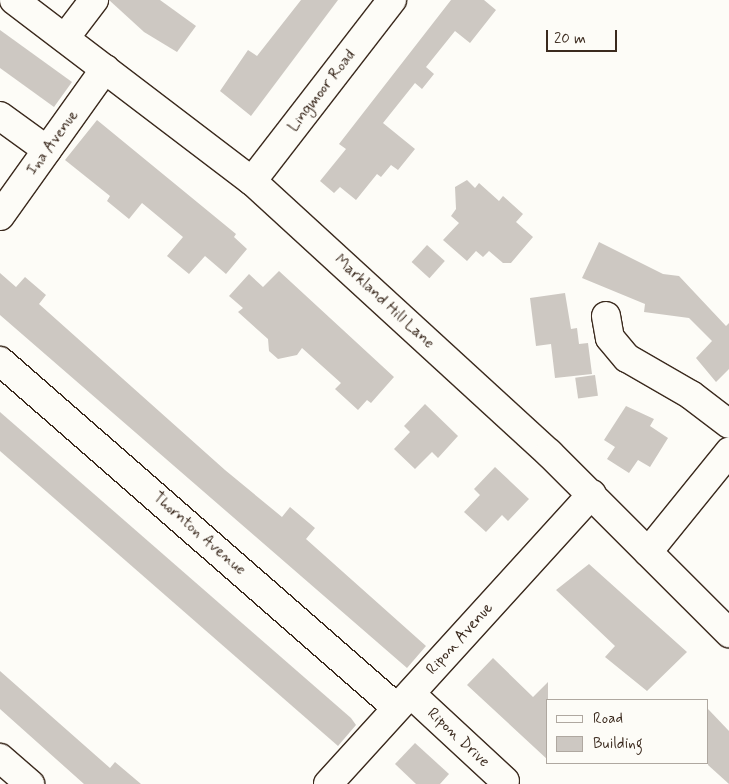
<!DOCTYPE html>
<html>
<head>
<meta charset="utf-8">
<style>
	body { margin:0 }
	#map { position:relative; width:729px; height:784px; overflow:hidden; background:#fdfcf7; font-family:Mynerve,sans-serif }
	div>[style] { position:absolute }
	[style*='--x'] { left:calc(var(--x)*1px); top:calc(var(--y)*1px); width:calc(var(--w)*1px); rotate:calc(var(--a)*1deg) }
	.building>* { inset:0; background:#cdc8c2; transform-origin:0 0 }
	.roads { filter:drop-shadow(1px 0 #3b2a1e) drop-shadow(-1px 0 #3b2a1e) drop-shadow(0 1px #3b2a1e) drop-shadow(0 -1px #3b2a1e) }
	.minor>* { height:28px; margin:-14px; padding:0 14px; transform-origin:14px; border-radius:14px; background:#fdfcf7 }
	span { translate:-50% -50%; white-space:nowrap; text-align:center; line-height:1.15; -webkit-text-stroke:4px #fdfcf7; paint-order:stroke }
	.street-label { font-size:16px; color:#3b2a1e }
	.legend { position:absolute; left:546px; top:699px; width:162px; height:65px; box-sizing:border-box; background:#fdfcf7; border:1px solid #afa8a0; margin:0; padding:6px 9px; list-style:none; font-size:15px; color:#3b2a1e }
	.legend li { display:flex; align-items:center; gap:10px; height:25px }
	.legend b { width:25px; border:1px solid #afa8a0 }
	.scale { position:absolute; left:546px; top:30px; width:71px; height:22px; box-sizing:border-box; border:2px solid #3b2a1e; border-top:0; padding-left:6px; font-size:15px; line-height:18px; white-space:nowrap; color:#3b2a1e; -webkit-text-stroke:4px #fdfcf7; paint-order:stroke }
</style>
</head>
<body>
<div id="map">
	<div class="building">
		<i style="clip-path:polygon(109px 0,160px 0,196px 26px,177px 52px,144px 32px)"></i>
		<i style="clip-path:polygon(301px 0,338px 0,251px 116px,220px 91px,248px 50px,257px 56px)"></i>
		<i style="clip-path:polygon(451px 0,484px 0,496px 10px,470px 43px,455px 31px,426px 67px,434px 74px,422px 89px,415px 83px,383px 123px,415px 149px,398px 170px,391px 165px,381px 177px,377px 174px,356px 200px,340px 187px,334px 193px,320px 181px,346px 149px,339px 144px)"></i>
		<i style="clip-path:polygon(0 30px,72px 82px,54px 107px,0 68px)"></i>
		<i style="clip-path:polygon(97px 120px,236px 234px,234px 237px,247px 249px,226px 274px,205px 256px,189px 274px,167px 256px,183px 237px,142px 203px,129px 219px,107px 201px,110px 196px,65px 160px)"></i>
		<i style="clip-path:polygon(467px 180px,475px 188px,479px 183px,499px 201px,503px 196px,523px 214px,516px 222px,533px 237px,511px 263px,503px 263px,489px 251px,483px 257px,476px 251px,467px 261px,443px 240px,459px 223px,451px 216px,456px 209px,455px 187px)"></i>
		<i style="clip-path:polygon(599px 242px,663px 274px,679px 276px,726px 326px,729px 323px,729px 369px,716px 382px,696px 358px,712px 341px,689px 318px,644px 312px,645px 304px,582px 278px)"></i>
		<i style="left:427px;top:245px;width:24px;height:23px;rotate:42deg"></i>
		<i style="clip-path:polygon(279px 271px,394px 377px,371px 403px,367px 400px,358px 410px,335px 389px,341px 383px,302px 348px,297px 355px,278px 359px,269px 351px,268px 339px,238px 312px,243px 308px,229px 296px,249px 274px,263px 287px)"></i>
		<i style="clip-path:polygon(0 273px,16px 287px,25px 277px,46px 295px,39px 304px,225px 470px,282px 517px,290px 507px,315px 528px,306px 539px,426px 646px,407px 668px,0 315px)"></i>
		<i style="clip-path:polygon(565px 293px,571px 329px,577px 328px,579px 344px,588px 343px,592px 374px,555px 378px,551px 344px,536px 346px,530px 298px)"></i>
		<i style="left:595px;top:375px;width:21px;height:20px;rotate:82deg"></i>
		<i style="clip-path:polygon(425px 404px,458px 436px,438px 458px,432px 452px,415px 469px,394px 449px,410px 432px,404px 426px)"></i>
		<i style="clip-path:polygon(626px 406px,654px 419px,650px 426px,668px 438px,650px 467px,638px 460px,629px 473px,607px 459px,615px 447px,604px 440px)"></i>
		<i style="clip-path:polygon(0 412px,351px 718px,356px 725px,338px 746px,0 451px)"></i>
		<i style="clip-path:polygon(495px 467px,529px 499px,508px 521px,502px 515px,486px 532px,464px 512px,480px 495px,474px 489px)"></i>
		<i style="clip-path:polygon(589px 564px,687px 652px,647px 691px,605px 657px,615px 646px,556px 590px)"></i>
		<i style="clip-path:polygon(493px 658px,533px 697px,548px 682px,548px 760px,467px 685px)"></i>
		<i style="clip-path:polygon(0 671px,110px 768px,115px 762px,141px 784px,84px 784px,0 709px)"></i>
		<i style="clip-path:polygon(708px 709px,729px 731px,729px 784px,708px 765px)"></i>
		<i style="clip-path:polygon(415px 743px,449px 774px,440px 784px,416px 784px,395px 764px)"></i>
	</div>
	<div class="roads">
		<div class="minor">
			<i style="--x:14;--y:0;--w:299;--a:37.3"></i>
			<i style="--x:252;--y:181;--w:403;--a:42.5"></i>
			<i style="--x:549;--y:453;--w:255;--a:45"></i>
			<i style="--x:65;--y:38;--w:48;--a:-52.7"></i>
			<i style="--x:0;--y:116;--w:58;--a:35.9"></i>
			<i style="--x:252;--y:181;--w:229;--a:-52.3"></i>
			<i style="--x:0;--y:216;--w:181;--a:-54.5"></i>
			<i style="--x:606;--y:316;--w:22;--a:80"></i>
			<i style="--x:610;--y:338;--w:26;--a:50"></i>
			<i style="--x:627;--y:358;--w:74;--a:30"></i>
			<i style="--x:691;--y:395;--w:48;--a:37.3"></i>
			<i style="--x:0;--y:361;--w:527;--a:41.16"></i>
			<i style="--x:648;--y:552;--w:129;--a:-51"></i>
			<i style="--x:411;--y:694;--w:128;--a:42.8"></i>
			<i style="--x:0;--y:758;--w:40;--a:41"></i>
			<i style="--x:328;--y:784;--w:392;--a:-47.7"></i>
		</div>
	</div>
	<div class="street-label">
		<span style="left:322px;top:91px;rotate:-52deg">Lingmoor Road</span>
		<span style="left:53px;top:143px;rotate:-54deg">Ina Avenue</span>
		<span style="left:384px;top:302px;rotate:43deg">Markland Hill Lane</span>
		<span style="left:199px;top:534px;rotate:41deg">Thornton Avenue</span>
		<span style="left:460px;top:639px;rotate:-48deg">Ripon Avenue</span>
		<span style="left:458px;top:738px;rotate:43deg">Ripon Drive</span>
	</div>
	<ul class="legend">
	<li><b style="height:6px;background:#fdfcf7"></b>Road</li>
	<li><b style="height:14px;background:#cdc8c2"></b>Building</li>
	</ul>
	<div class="scale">20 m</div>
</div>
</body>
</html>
